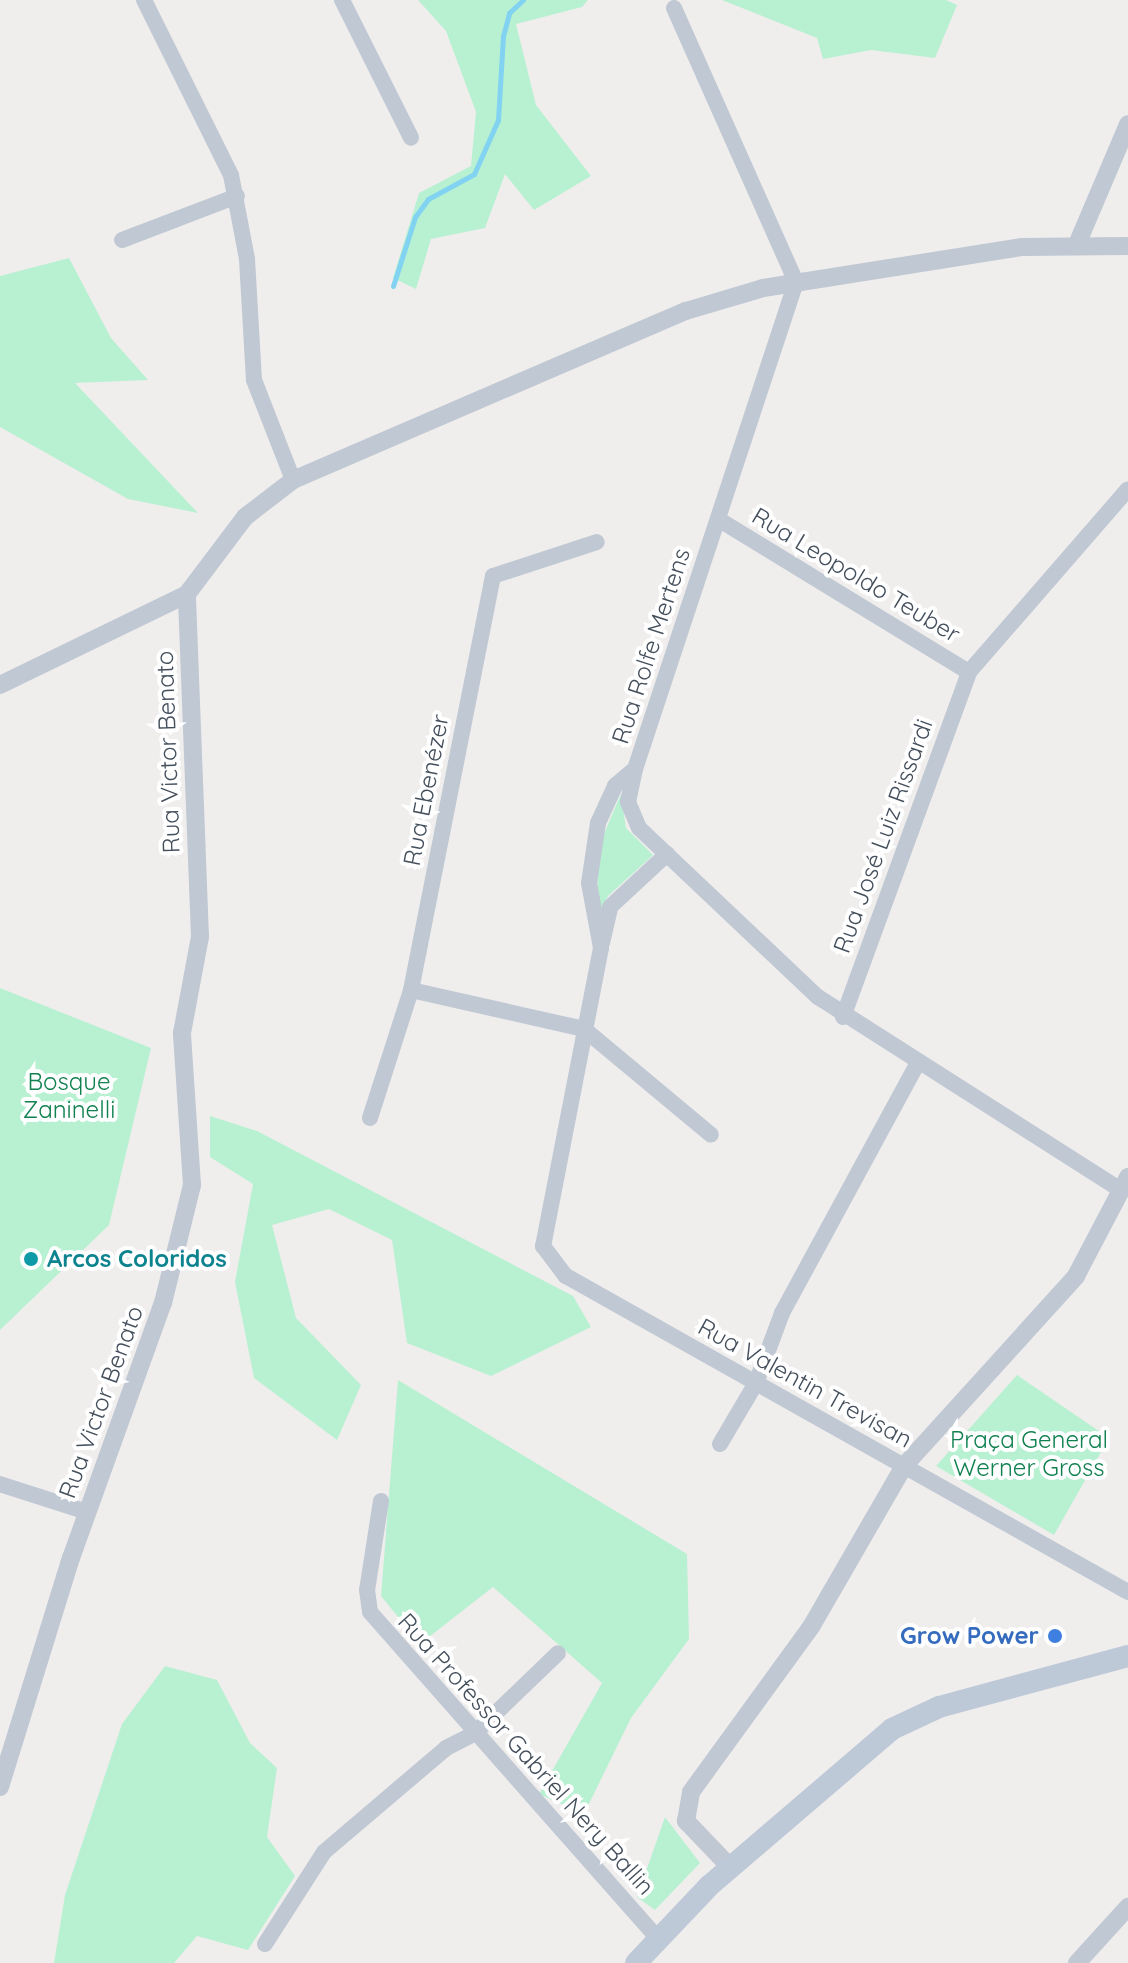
<!DOCTYPE html>
<html>
<head>
<meta charset="utf-8">
<style>
	body { margin:0 }
	#map { position:relative; width:1128px; height:1963px; overflow:hidden; background:#f0eded; font-family:Quicksand,sans-serif }
	div>[style] { position:absolute }
	[style*='--x'] { left:calc(var(--x)*1px); top:calc(var(--y)*1px); width:calc(var(--w)*1px); rotate:calc(var(--a)*1deg) }
	.green>* { inset:0; background:#b8f1d2 }
	.stream>* { height:5px; margin:-2.5px; padding:0 2.5px; transform-origin:2.5px; border-radius:2.5px; background:#82d3f1 }
	.minor>* { height:16px; margin:-8px; padding:0 8px; transform-origin:8px; border-radius:8px; background:#bfc8d3 }
	.tertiary>* { height:18px; margin:-9px; padding:0 9px; transform-origin:9px; border-radius:9px; background:#bfc8d3 }
	.secondary>* { height:22px; margin:-11px; padding:0 11px; transform-origin:11px; border-radius:11px; background:#bec9d8 }
	.dots>* { width:22px; height:22px; translate:-50% -50%; box-sizing:border-box; border:4px solid #fff; border-radius:50% }
	span { translate:-50% -50%; white-space:nowrap; text-align:center; line-height:1.15; -webkit-text-stroke:8px #fff; paint-order:stroke }
	.street-label { font-size:24px; color:#444f5c }
	.park-label { font-size:24px; color:#118150 }
	.culture-label { font-size:24px; color:#0d838f; font-weight:700 }
	.left { translate:0 -50%; text-align:left }
	.shop-label { font-size:24px; color:#366cbe; font-weight:700 }
	.right { translate:-100% -50%; text-align:right }
</style>
</head>
<body>
<div id="map">
	<div class="green">
		<i style="clip-path:polygon(418px 0,588px 0,582px 7px,516px 24px,536px 105px,591px 176px,534px 210px,505px 174px,485px 228px,431px 239px,416px 289px,393px 278px,419px 193px,471px 166px,476px 112px,446px 31px)"></i>
		<i style="clip-path:polygon(722px 0,946px 0,957px 5px,935px 58px,871px 50px,823px 59px,817px 38px)"></i>
		<i style="clip-path:polygon(69px 258px,111px 338px,148px 380px,75px 383px,198px 513px,128px 499px,0 427px,0 276px)"></i>
		<i style="clip-path:polygon(621px 794px,626px 828px,653px 855px,608px 896px,598px 916px,597px 850px)"></i>
		<i style="clip-path:polygon(0 988px,151px 1048px,109px 1225px,0 1330px)"></i>
		<i style="clip-path:polygon(210px 1116px,257px 1131px,573px 1296px,591px 1327px,491px 1376px,407px 1343px,392px 1240px,329px 1209px,272px 1225px,296px 1318px,361px 1385px,337px 1440px,254px 1378px,235px 1282px,253px 1184px,210px 1157px)"></i>
		<i style="clip-path:polygon(1017px 1375px,1109px 1438px,1054px 1535px,936px 1466px)"></i>
		<i style="clip-path:polygon(398px 1380px,687px 1554px,689px 1639px,631px 1718px,584px 1814px,539px 1794px,602px 1683px,493px 1587px,420px 1644px,381px 1596px)"></i>
		<i style="clip-path:polygon(165px 1666px,217px 1680px,250px 1743px,277px 1768px,267px 1837px,295px 1876px,248px 1950px,197px 1936px,174px 1963px,54px 1963px,65px 1895px,122px 1724px)"></i>
		<i style="clip-path:polygon(665px 1817px,700px 1863px,655px 1910px,637px 1897px)"></i>
	</div>
	<div class="stream">
		<i style="--x:393;--y:286;--w:72;--a:-72.3"></i>
		<i style="--x:415;--y:217;--w:22;--a:-54"></i>
		<i style="--x:428;--y:199;--w:52;--a:-28.5"></i>
		<i style="--x:474;--y:174;--w:59;--a:-66"></i>
		<i style="--x:498;--y:120;--w:84;--a:-86.6"></i>
		<i style="--x:503;--y:36;--w:24;--a:-75"></i>
		<i style="--x:509;--y:13;--w:19;--a:-43"></i>
	</div>
	<div class="minor">
		<i style="--x:144;--y:0;--w:195;--a:63.6"></i>
		<i style="--x:231;--y:175;--w:86;--a:79.2"></i>
		<i style="--x:247;--y:259;--w:121;--a:86.7"></i>
		<i style="--x:254;--y:380;--w:107;--a:68.7"></i>
		<i style="--x:342;--y:0;--w:154;--a:63.4"></i>
		<i style="--x:674;--y:8;--w:300;--a:66"></i>
		<i style="--x:796;--y:282;--w:513;--a:108.29"></i>
		<i style="--x:635;--y:769;--w:26;--a:140"></i>
		<i style="--x:615;--y:786;--w:41;--a:114.7"></i>
		<i style="--x:598;--y:823;--w:61;--a:98.5"></i>
		<i style="--x:589;--y:883;--w:66;--a:79.5"></i>
		<i style="--x:601;--y:948;--w:304;--a:101"></i>
		<i style="--x:543;--y:1246;--w:38;--a:53"></i>
		<i style="--x:566;--y:1276;--w:645;--a:29.35"></i>
		<i style="--x:122;--y:240;--w:123;--a:-20.9"></i>
		<i style="--x:718;--y:519;--w:294;--a:31.4"></i>
		<i style="--x:635;--y:769;--w:34;--a:102"></i>
		<i style="--x:628;--y:802;--w:28;--a:67"></i>
		<i style="--x:639;--y:828;--w:246;--a:43.4"></i>
		<i style="--x:818;--y:997;--w:359;--a:32.5"></i>
		<i style="--x:602;--y:943;--w:37;--a:-77"></i>
		<i style="--x:610;--y:907;--w:78;--a:-42.9"></i>
		<i style="--x:411;--y:990;--w:177;--a:12.7"></i>
		<i style="--x:584;--y:1029;--w:165;--a:39.8"></i>
		<i style="--x:843;--y:1017;--w:367;--a:-69.9"></i>
		<i style="--x:969;--y:672;--w:242;--a:-49"></i>
		<i style="--x:370;--y:1118;--w:134;--a:-72.2"></i>
		<i style="--x:411;--y:990;--w:422;--a:-78.8"></i>
		<i style="--x:493;--y:576;--w:109;--a:-18.1"></i>
		<i style="--x:720;--y:1444;--w:71;--a:-59.5"></i>
		<i style="--x:756;--y:1383;--w:75;--a:-69.6"></i>
		<i style="--x:782;--y:1313;--w:285;--a:-61.5"></i>
		<i style="--x:0;--y:1484;--w:91;--a:17.8"></i>
		<i style="--x:381;--y:1501;--w:90;--a:98.9"></i>
		<i style="--x:367;--y:1590;--w:22;--a:82"></i>
		<i style="--x:370;--y:1612;--w:436;--a:48.6"></i>
		<i style="--x:265;--y:1944;--w:109;--a:-57.3"></i>
		<i style="--x:324;--y:1852;--w:160;--a:-40.4"></i>
		<i style="--x:446;--y:1748;--w:33;--a:-27"></i>
		<i style="--x:475;--y:1733;--w:115;--a:-43.9"></i>
	</div>
	<div class="tertiary">
		<i style="--x:1078;--y:242;--w:128;--a:-67"></i>
		<i style="--x:0;--y:685;--w:208;--a:-25.9"></i>
		<i style="--x:187;--y:594;--w:96;--a:-53"></i>
		<i style="--x:245;--y:517;--w:61;--a:-37.6"></i>
		<i style="--x:293;--y:480;--w:428;--a:-23.3"></i>
		<i style="--x:686;--y:311;--w:80;--a:-16.6"></i>
		<i style="--x:763;--y:288;--w:261;--a:-9"></i>
		<i style="--x:1021;--y:247;--w:107;--a:-0.5"></i>
		<i style="--x:0;--y:1787;--w:240;--a:-72.8"></i>
		<i style="--x:71;--y:1558;--w:271;--a:-70.2"></i>
		<i style="--x:163;--y:1303;--w:122;--a:-76.2"></i>
		<i style="--x:192;--y:1185;--w:152;--a:-93.8"></i>
		<i style="--x:182;--y:1033;--w:98;--a:-79.4"></i>
		<i style="--x:200;--y:937;--w:343;--a:-92.2"></i>
		<i style="--x:730;--y:1867;--w:64;--a:-133.7"></i>
		<i style="--x:686;--y:1821;--w:29;--a:-80"></i>
		<i style="--x:691;--y:1792;--w:204;--a:-54"></i>
		<i style="--x:811;--y:1627;--w:186;--a:-60"></i>
		<i style="--x:904;--y:1466;--w:256;--a:-47.8"></i>
		<i style="--x:1076;--y:1276;--w:112;--a:-62.3"></i>
		<i style="--x:1077;--y:1963;--w:76;--a:-47.7"></i>
	</div>
	<div class="secondary">
		<i style="--x:636;--y:1963;--w:106;--a:-46.5"></i>
		<i style="--x:709;--y:1886;--w:241;--a:-40.6"></i>
		<i style="--x:892;--y:1729;--w:52;--a:-25.1"></i>
		<i style="--x:939;--y:1707;--w:196;--a:-15.1"></i>
	</div>
	<div class="dots">
		<i style="left:31px;top:1259px;background:#0f9aa8"></i>
		<i style="left:1055px;top:1636px;background:#3f7fe0"></i>
	</div>
	<div class="street-label">
		<span style="left:856px;top:575px;rotate:31deg">Rua Leopoldo Teuber</span>
		<span style="left:651px;top:646px;rotate:-72deg">Rua Rolfe Mertens</span>
		<span style="left:168px;top:752px;rotate:-92deg">Rua Victor Benato</span>
		<span style="left:426px;top:790px;rotate:-79deg">Rua Ebenézer</span>
		<span style="left:883px;top:836px;rotate:-70deg">Rua José Luiz Rissardi</span>
		<span style="left:805px;top:1383px;rotate:29deg">Rua Valentin Trevisan</span>
		<span style="left:101px;top:1402px;rotate:-70deg">Rua Victor Benato</span>
		<span style="left:526px;top:1754px;rotate:48deg">Rua Professor Gabriel Nery Ballin</span>
	</div>
	<div class="park-label">
		<span style="left:69px;top:1096px">Bosque<br>Zaninelli</span>
		<span style="left:1029px;top:1454px">Praça General<br>Werner Gross</span>
	</div>
	<div class="culture-label">
		<span class="left" style="left:47px;top:1259px">Arcos Coloridos</span>
	</div>
	<div class="shop-label">
		<span class="right" style="left:1039px;top:1636px">Grow Power</span>
	</div>
</div>
</body>
</html>
